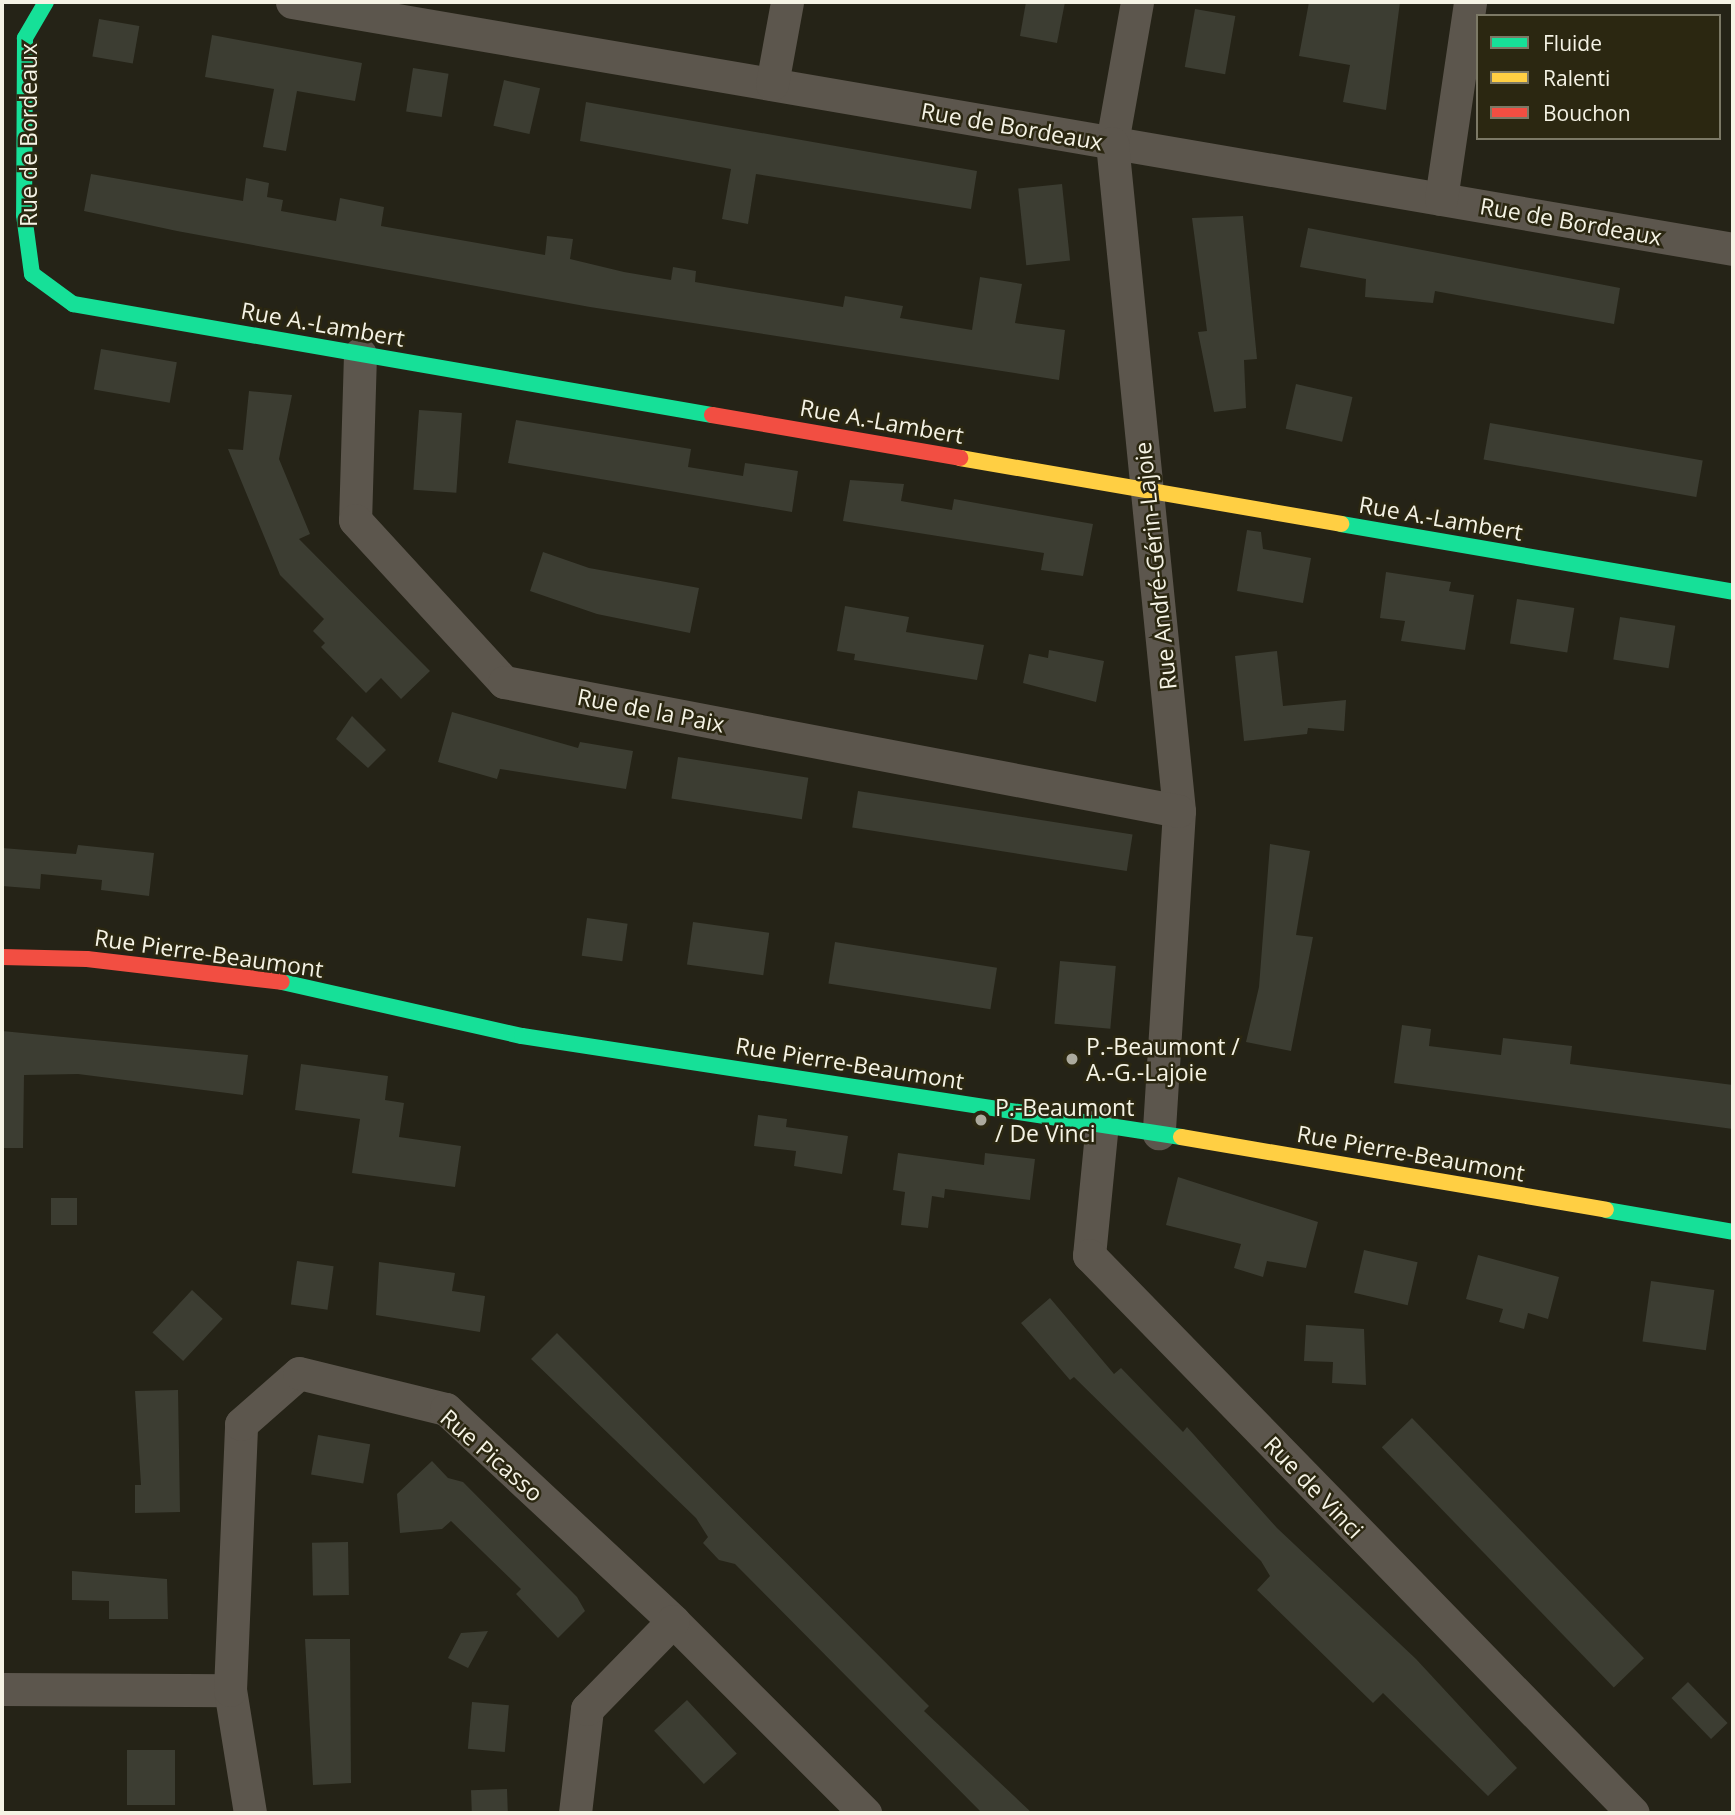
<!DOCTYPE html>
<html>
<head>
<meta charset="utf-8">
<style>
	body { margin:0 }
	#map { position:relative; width:1735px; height:1815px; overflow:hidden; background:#252317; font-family:"Open Sans",sans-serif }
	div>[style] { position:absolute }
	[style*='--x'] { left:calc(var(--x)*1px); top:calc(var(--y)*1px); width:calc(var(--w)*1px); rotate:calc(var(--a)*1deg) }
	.building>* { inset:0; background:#3c3d32; transform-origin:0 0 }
	.street>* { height:33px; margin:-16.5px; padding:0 16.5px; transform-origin:16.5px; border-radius:16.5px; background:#5c564d }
	.fast>* { height:16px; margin:-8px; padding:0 8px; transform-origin:8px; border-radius:8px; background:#16e098 }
	.slow>* { height:16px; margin:-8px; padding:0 8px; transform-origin:8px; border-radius:8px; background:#ffcf43 }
	.jam>* { height:16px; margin:-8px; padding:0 8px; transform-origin:8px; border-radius:8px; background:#f24e42 }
	.dots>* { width:19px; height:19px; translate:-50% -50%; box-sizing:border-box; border:4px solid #2b2711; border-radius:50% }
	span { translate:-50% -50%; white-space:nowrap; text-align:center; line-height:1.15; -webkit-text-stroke:5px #2b2711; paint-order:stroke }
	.street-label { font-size:23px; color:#f5f3e5 }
	.poi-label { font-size:23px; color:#f5f3e5 }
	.left { translate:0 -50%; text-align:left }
	.frame { position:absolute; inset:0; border:4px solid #f5f3e5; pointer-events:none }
	.legend { position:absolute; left:1476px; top:14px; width:245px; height:126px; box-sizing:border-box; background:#2b2711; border:2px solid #7c7966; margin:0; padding:9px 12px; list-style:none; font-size:21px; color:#f5f3e5 }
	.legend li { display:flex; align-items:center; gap:14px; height:35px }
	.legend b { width:35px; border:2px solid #7c7966 }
</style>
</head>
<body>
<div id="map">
	<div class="building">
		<i style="clip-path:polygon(1026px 2px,1065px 2px,1057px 43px,1020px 36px)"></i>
		<i style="clip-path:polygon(1309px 2px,1400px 2px,1386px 110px,1343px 102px,1350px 65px,1299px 56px)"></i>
		<i style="left:1195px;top:9px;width:41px;height:59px;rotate:10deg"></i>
		<i style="left:99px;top:19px;width:41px;height:38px;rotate:10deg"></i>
		<i style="clip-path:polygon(212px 35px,362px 63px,355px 101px,297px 91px,286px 151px,263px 147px,274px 89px,205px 77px)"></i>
		<i style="left:413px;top:68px;width:36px;height:44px;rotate:9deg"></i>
		<i style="left:504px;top:80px;width:37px;height:47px;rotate:13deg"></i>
		<i style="clip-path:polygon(586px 102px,977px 171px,971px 209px,756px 174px,748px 224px,722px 219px,731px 169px,580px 141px)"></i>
		<i style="clip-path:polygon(91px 174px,243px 201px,246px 178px,269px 183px,267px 197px,283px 200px,281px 211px,336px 221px,340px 198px,384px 207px,381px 226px,545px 255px,547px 236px,573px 239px,570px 259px,624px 272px,671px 280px,673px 267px,696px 271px,695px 282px,843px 307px,845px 296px,903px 306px,900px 318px,972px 330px,980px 277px,1022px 284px,1015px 323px,1065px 330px,1059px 380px,590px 307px,177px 231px,84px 211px)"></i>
		<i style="left:1062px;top:184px;width:77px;height:44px;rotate:84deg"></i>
		<i style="clip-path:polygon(1243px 216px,1257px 359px,1244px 360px,1246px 408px,1214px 412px,1198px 332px,1207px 331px,1192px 218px)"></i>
		<i style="clip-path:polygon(1308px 228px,1620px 288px,1614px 324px,1435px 291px,1433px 303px,1365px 297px,1366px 279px,1300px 267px)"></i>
		<i style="left:101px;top:349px;width:77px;height:41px;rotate:10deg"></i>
		<i style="left:1296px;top:384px;width:58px;height:46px;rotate:13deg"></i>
		<i style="clip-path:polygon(249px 391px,292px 395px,279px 459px,310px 534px,299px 539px,430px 671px,401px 699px,381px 678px,366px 693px,321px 647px,325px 643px,313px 631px,324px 619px,280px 575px,228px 449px,243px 450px)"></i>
		<i style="left:419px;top:410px;width:43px;height:80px;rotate:4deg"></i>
		<i style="clip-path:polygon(516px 420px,691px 449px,688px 467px,743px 476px,745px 463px,798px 471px,792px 512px,508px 463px)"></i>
		<i style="left:1490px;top:423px;width:216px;height:37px;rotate:10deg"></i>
		<i style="clip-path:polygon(850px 480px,904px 484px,901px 501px,952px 510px,954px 499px,1093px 524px,1083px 576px,1041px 570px,1044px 553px,843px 521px)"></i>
		<i style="clip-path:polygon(1247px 530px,1261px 532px,1263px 549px,1311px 558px,1303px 603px,1237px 591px)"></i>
		<i style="clip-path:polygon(543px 552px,589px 568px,699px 588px,690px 633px,597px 614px,530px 591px)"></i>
		<i style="clip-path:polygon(1386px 572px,1451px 582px,1449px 591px,1474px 595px,1465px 650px,1401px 641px,1405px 621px,1380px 618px)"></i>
		<i style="left:1517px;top:599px;width:58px;height:45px;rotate:9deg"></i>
		<i style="clip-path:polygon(845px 606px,909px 617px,906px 632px,984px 645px,977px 680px,854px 660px,855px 654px,837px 651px)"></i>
		<i style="left:1620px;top:617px;width:56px;height:43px;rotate:9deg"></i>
		<i style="clip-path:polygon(1049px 650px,1104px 661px,1096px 702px,1023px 683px,1029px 654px,1048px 658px)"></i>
		<i style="clip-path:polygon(1277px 651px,1283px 706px,1346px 700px,1344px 731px,1308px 728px,1307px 734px,1244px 741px,1235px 656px)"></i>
		<i style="clip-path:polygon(452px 712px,578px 748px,580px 742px,633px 751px,626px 789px,500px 769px,497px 779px,438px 762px)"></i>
		<i style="clip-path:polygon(352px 716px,386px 750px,368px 768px,336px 739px)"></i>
		<i style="left:678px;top:757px;width:132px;height:42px;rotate:9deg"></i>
		<i style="left:858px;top:791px;width:278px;height:37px;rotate:9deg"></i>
		<i style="clip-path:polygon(1270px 844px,1310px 851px,1296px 935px,1313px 937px,1291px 1051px,1246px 1042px,1259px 987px)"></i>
		<i style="clip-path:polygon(78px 845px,154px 853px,149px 896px,101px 890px,102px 880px,41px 874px,40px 889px,2px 886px,2px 848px,76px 854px)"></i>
		<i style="left:587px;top:918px;width:41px;height:38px;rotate:8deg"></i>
		<i style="left:693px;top:922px;width:77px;height:43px;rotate:8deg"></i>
		<i style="left:835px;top:942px;width:164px;height:42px;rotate:9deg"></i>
		<i style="left:1060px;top:961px;width:56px;height:63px;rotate:5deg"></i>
		<i style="clip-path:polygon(1402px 1025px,1431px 1029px,1429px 1046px,1501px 1055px,1503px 1038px,1572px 1046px,1570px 1064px,1733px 1085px,1733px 1129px,1394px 1083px)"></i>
		<i style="clip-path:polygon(2px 1031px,248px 1055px,243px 1095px,78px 1074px,24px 1075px,23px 1148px,2px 1148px)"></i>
		<i style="clip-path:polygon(301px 1064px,388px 1076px,385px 1100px,404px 1103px,399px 1137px,461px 1146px,455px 1187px,352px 1173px,360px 1119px,295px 1110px)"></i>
		<i style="clip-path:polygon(758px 1115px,787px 1119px,786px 1127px,848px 1136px,842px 1174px,794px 1166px,796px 1151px,754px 1146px)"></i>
		<i style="clip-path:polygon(898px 1153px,984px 1165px,985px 1153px,1035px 1159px,1030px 1200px,945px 1189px,944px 1198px,932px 1196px,928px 1228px,901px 1225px,905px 1192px,893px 1190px)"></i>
		<i style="clip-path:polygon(1178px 1177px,1318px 1222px,1306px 1268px,1267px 1261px,1263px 1277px,1234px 1268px,1241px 1244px,1166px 1225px)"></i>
		<i style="left:51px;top:1198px;width:26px;height:27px"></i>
		<i style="left:1364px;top:1250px;width:55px;height:44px;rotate:13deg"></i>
		<i style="clip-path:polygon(1478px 1255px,1559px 1277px,1548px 1319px,1528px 1313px,1524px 1329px,1499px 1322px,1503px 1309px,1466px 1299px)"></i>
		<i style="left:297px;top:1261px;width:37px;height:44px;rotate:8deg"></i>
		<i style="clip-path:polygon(379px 1262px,455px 1273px,452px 1291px,485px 1296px,480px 1332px,376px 1315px)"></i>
		<i style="left:1651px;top:1281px;width:64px;height:61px;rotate:8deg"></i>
		<i style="left:192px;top:1290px;width:42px;height:58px;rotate:43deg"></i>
		<i style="clip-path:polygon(1050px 1298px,1114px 1374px,1121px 1368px,1183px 1432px,1187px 1427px,1277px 1528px,1416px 1659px,1517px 1768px,1488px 1796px,1383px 1693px,1373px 1703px,1257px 1590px,1270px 1576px,1261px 1561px,1074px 1377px,1070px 1380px,1021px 1323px)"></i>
		<i style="clip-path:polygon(1306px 1325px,1364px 1329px,1366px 1385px,1332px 1383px,1333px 1362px,1304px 1361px)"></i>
		<i style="clip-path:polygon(557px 1333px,929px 1706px,924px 1711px,1032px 1813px,982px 1813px,735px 1564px,719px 1560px,703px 1543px,708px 1537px,696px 1518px,531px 1359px)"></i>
		<i style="clip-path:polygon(178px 1390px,180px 1512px,135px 1513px,135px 1485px,141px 1485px,135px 1391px)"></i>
		<i style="left:1412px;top:1418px;width:334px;height:42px;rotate:46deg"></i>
		<i style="left:318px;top:1435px;width:53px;height:40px;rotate:10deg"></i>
		<i style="clip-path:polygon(432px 1461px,448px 1478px,463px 1482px,577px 1597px,585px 1611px,558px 1638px,516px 1594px,521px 1589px,451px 1521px,442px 1529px,400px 1533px,397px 1494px)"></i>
		<i style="left:348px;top:1542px;width:53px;height:36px;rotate:89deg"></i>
		<i style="clip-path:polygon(72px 1571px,167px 1579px,168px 1619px,109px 1619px,109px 1601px,72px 1600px)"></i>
		<i style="clip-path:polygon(488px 1631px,468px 1668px,448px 1658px,461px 1633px)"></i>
		<i style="clip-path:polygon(305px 1639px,350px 1639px,351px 1783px,313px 1785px)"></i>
		<i style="left:1688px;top:1682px;width:57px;height:23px;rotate:46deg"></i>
		<i style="left:687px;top:1700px;width:73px;height:45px;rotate:47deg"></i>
		<i style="left:472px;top:1702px;width:37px;height:47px;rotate:5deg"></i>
		<i style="left:127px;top:1750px;width:48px;height:55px"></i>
		<i style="left:507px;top:1789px;width:24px;height:36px;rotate:88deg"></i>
	</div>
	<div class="street">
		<i style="--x:292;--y:2;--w:1462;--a:9.73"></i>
		<i style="--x:1137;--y:2;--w:143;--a:100.1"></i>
		<i style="--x:1112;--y:143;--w:671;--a:84.27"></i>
		<i style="--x:1179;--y:811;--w:323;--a:93.6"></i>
		<i style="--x:772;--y:84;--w:83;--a:-79.6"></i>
		<i style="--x:1441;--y:199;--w:199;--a:-81.6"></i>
		<i style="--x:360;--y:354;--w:166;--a:91.7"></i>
		<i style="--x:355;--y:520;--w:220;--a:47.4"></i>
		<i style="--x:504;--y:682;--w:687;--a:10.82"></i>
		<i style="--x:1102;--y:1123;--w:133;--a:95.6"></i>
		<i style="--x:1089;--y:1255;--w:779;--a:45.73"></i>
		<i style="--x:2;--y:1689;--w:228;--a:0.3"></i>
		<i style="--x:250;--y:1813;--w:125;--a:-99.2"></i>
		<i style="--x:230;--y:1690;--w:266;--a:-87.6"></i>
		<i style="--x:241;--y:1424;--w:77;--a:-41.3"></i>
		<i style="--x:299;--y:1373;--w:151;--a:13.8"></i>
		<i style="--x:446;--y:1409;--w:311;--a:43"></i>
		<i style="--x:673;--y:1621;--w:272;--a:45"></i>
		<i style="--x:575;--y:1813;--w:105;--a:-83.4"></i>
		<i style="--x:587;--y:1709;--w:123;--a:-45.7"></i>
	</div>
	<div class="fast">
		<i style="--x:46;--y:2;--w:42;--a:120.3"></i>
		<i style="--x:25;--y:38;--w:177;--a:90.3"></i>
		<i style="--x:24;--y:215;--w:60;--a:82.3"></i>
		<i style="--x:32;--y:274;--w:51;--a:36.2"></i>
		<i style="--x:73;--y:304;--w:649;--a:9.85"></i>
		<i style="--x:1341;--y:524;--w:398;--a:9.8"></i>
		<i style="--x:282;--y:982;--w:246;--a:12.7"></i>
		<i style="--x:522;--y:1036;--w:667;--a:8.71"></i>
		<i style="--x:1606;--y:1210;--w:129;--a:9.8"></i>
	</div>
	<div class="slow">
		<i style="--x:960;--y:458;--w:387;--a:9.8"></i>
		<i style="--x:1181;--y:1137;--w:431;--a:9.7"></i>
	</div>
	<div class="jam">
		<i style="--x:712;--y:415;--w:252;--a:9.8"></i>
		<i style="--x:2;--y:957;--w:85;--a:1.3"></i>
		<i style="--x:87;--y:959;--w:196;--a:6.7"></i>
	</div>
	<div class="dots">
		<i style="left:1072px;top:1059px;background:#acaa9d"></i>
		<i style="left:981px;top:1120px;background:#acaa9d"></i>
	</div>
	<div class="street-label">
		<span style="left:1012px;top:126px;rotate:10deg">Rue de Bordeaux</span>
		<span style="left:28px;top:135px;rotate:-90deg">Rue de Bordeaux</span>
		<span style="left:1571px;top:221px;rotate:10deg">Rue de Bordeaux</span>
		<span style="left:323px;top:324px;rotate:10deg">Rue A.-Lambert</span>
		<span style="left:882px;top:421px;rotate:10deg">Rue A.-Lambert</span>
		<span style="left:1441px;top:518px;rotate:10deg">Rue A.-Lambert</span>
		<span style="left:1155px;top:566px;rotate:-96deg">Rue André-Gérin-Lajoie</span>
		<span style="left:651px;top:710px;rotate:11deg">Rue de la Paix</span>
		<span style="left:209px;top:953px;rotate:8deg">Rue Pierre-Beaumont</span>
		<span style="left:850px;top:1063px;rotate:9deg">Rue Pierre-Beaumont</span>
		<span style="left:1411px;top:1153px;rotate:10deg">Rue Pierre-Beaumont</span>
		<span style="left:492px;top:1455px;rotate:41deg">Rue Picasso</span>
		<span style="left:1314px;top:1487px;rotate:46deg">Rue de Vinci</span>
	</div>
	<div class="poi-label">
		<span class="left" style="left:1086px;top:1059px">P.-Beaumont /<br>A.-G.-Lajoie</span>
		<span class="left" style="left:995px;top:1120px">P.-Beaumont<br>/ De Vinci</span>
	</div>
	<div class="frame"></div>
	<ul class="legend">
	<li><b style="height:9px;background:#16e098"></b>Fluide</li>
	<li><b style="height:9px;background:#ffcf43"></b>Ralenti</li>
	<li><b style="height:9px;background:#f24e42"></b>Bouchon</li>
	</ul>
</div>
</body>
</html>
